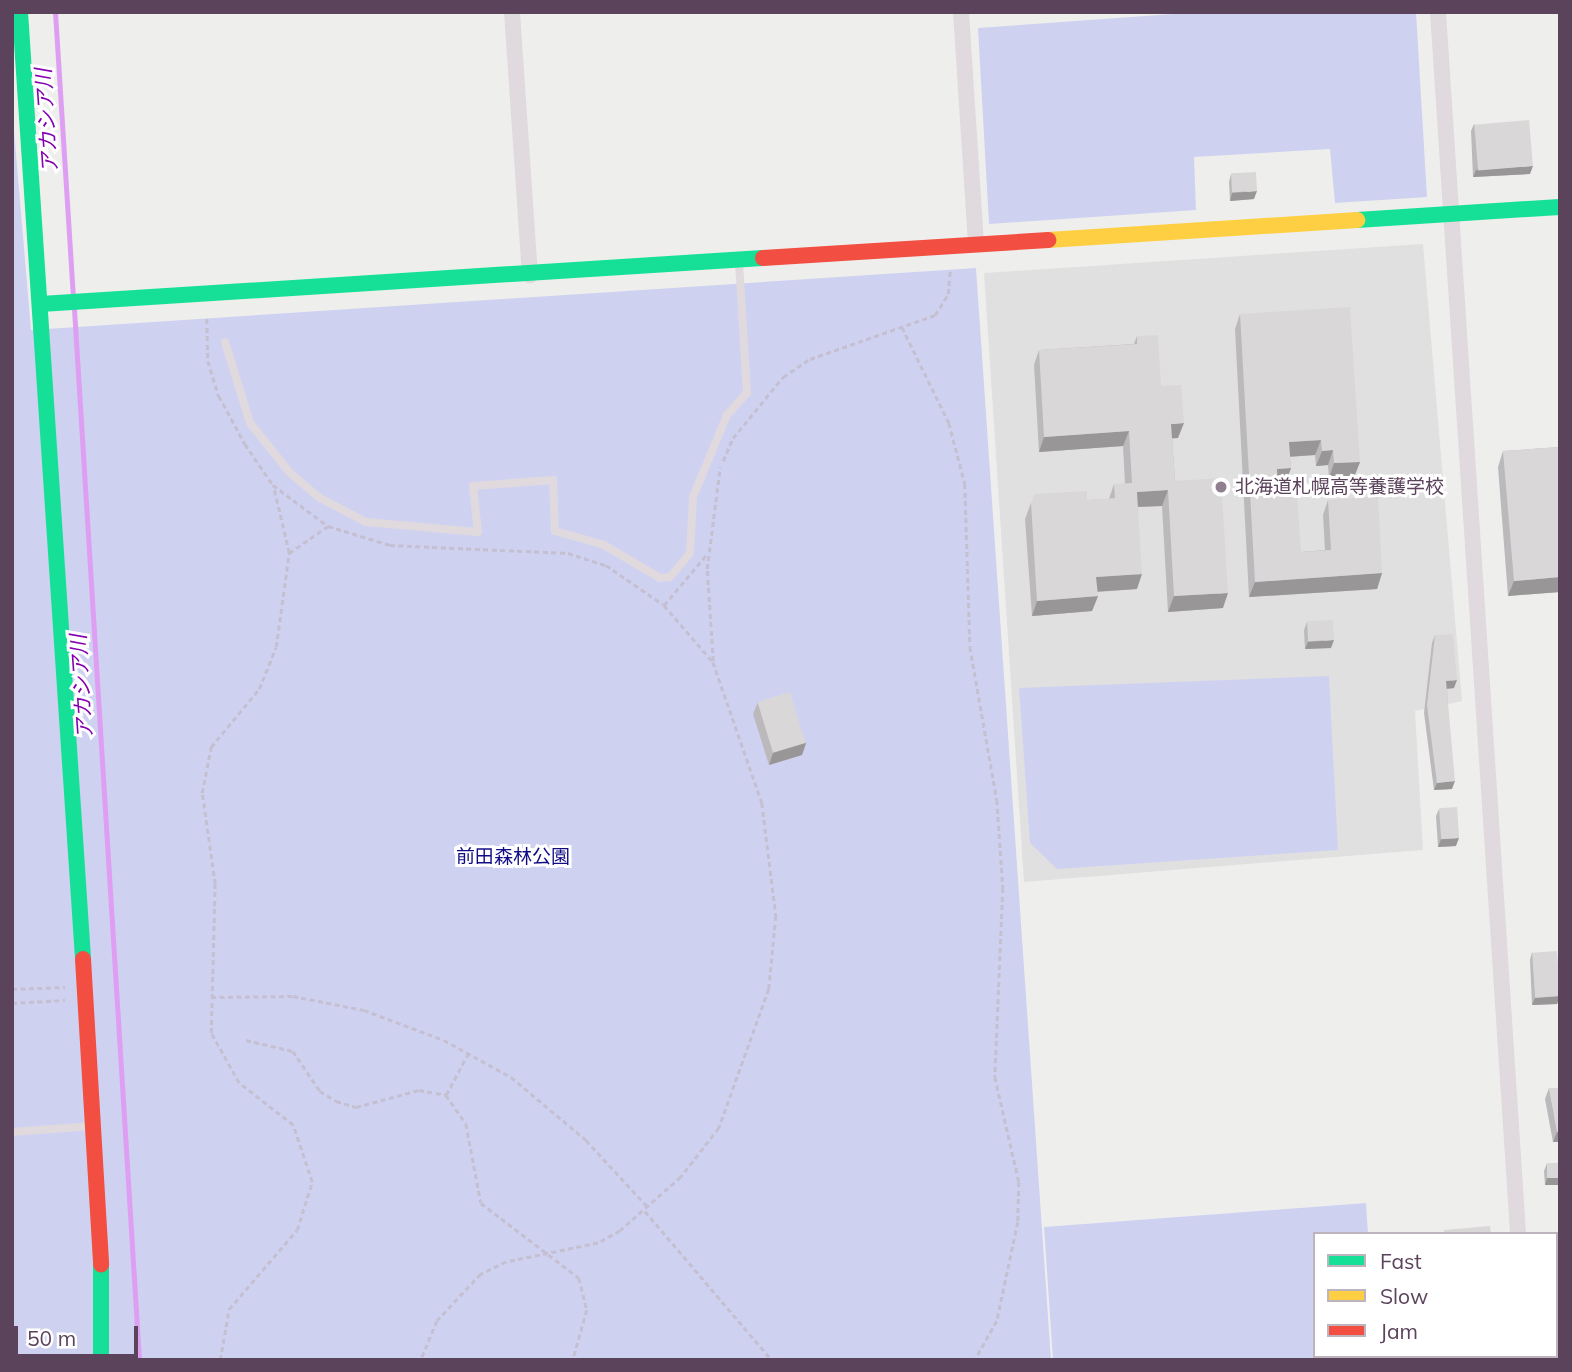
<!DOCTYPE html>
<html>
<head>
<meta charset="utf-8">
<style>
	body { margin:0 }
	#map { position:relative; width:1572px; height:1372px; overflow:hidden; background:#eeefed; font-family:Mulish,"Noto Sans JP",sans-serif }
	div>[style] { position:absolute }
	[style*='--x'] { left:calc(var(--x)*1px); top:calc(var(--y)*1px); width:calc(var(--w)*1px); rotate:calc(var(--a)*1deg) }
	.education>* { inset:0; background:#e0e0e0 }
	.green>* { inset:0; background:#cfd1f1 }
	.stream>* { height:5px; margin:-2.5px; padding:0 2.5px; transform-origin:2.5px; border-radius:2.5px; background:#de9ff3 }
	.path>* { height:2.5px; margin-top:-1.25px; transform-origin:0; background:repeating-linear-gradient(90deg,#c4c0d1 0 5px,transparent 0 8.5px) }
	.lane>* { height:8px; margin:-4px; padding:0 4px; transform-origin:4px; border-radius:4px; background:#e0dadf }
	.street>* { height:16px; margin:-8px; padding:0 8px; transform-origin:8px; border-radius:8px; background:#e0dadf }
	.fast>* { height:16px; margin:-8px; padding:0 8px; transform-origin:8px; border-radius:8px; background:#16e098 }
	.slow>* { height:16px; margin:-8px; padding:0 8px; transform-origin:8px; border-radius:8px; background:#ffcf43 }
	.jam>* { height:16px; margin:-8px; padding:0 8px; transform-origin:8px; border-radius:8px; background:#f24e42 }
	.wall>* { inset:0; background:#bbb9bb }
	.shaded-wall>* { inset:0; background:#999698 }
	.building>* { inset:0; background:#dad7d9; transform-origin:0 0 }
	.dots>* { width:19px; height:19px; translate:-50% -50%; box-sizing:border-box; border:4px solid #fff; border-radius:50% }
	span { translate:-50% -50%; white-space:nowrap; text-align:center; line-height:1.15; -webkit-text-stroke:6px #fff; paint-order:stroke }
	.poi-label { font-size:19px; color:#5c435c }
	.left { translate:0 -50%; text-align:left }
	.park-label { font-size:19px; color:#110c85 }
	.water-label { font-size:21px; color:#8500b2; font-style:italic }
	.frame { position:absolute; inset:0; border:14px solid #5c435c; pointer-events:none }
	.legend { position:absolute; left:1313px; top:1232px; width:245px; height:126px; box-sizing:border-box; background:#fff; border:2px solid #beb4be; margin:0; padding:9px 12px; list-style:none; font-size:21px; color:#5c435c }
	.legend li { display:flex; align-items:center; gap:14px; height:35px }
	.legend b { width:35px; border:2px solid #beb4be }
	.scale { position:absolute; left:14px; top:1326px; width:124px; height:32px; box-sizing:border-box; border:4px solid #5c435c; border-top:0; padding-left:9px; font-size:21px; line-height:24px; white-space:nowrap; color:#5c435c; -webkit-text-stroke:5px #fff; paint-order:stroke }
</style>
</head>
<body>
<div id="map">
	<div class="education">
		<i style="clip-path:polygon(1423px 244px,1462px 701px,1415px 711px,1423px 850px,1024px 882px,984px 273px)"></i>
	</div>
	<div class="green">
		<i style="clip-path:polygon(1201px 12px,1416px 12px,1427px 197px,1335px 203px,1330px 149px,1194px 157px,1196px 210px,989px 224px,978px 28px)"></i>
		<i style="clip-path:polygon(12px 107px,31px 330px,976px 268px,1051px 1360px,12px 1360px)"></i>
		<i style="clip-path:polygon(1329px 676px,1338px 850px,1057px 869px,1030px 843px,1019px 688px)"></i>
		<i style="clip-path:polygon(1366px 1203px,1368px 1234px,1315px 1234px,1315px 1356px,1374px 1360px,1053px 1360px,1044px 1227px)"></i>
	</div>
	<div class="stream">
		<i style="--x:55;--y:12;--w:285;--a:86.4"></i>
		<i style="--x:74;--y:309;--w:1053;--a:86.46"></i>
	</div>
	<div class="path">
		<i style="--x:207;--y:319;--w:42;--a:88.6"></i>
		<i style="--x:208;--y:361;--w:37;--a:73"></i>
		<i style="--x:219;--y:396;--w:55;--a:61.6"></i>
		<i style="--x:245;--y:444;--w:50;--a:55.7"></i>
		<i style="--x:273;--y:485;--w:69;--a:36.7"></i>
		<i style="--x:328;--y:526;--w:65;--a:17"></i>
		<i style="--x:390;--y:545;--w:178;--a:2.6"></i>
		<i style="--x:568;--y:553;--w:40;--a:18"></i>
		<i style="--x:606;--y:565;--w:70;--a:34.6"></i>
		<i style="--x:664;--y:605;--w:75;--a:49.3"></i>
		<i style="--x:713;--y:662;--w:149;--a:70.8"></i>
		<i style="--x:762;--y:803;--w:114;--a:82.9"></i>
		<i style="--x:776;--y:916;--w:73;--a:95.5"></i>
		<i style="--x:769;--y:989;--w:148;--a:109.8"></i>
		<i style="--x:719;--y:1128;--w:62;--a:127.8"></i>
		<i style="--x:681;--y:1177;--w:81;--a:138.5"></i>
		<i style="--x:620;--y:1231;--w:25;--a:151"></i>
		<i style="--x:598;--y:1243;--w:94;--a:168.3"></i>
		<i style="--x:506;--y:1262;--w:28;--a:154"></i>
		<i style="--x:481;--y:1274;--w:64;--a:133.1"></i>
		<i style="--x:437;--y:1321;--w:42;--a:112.3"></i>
		<i style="--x:902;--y:327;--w:107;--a:63.9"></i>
		<i style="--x:949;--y:423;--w:63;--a:75.3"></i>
		<i style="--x:965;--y:484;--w:163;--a:88.2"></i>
		<i style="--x:970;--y:647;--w:155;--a:80"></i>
		<i style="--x:997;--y:800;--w:88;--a:86.1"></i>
		<i style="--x:1003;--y:888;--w:189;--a:92.4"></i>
		<i style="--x:995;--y:1077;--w:108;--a:77.1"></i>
		<i style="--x:1019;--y:1182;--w:40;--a:91.4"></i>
		<i style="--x:1018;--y:1222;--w:101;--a:102"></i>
		<i style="--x:997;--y:1321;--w:45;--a:119.4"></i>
		<i style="--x:723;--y:461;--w:25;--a:-67"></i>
		<i style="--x:733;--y:438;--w:79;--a:-50.7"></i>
		<i style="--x:783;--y:377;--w:32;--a:-34"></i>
		<i style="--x:810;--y:359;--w:133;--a:-19.4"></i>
		<i style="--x:935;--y:315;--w:25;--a:-58"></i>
		<i style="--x:948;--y:294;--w:24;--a:-85"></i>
		<i style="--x:289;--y:553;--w:47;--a:-34.7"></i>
		<i style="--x:664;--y:605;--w:67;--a:-49.9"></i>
		<i style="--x:713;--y:661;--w:92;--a:-93.7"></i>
		<i style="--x:707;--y:569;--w:103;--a:-82.7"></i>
		<i style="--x:12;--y:989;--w:53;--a:-2.2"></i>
		<i style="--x:211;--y:997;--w:82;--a:-0.7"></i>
		<i style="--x:293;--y:996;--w:72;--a:11.2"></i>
		<i style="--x:364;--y:1010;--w:85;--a:20.6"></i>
		<i style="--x:444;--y:1040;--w:77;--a:28.9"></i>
		<i style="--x:511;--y:1077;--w:98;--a:40"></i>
		<i style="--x:586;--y:1140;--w:90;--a:47.3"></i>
		<i style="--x:12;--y:1003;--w:53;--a:-3.2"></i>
		<i style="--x:246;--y:1040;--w:48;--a:13.2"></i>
		<i style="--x:293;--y:1051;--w:48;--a:56"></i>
		<i style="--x:320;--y:1091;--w:19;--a:32"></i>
		<i style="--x:336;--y:1101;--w:21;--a:17"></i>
		<i style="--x:356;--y:1107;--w:65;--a:-15.1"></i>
		<i style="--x:419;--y:1090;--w:27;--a:10"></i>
		<i style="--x:446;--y:1095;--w:35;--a:55"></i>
		<i style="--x:466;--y:1124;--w:80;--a:79.2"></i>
		<i style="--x:481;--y:1203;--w:123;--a:37.4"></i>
		<i style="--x:579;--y:1278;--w:33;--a:76"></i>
		<i style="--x:587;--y:1310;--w:52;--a:105.6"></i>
		<i style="--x:446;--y:1095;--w:49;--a:-61.9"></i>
		<i style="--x:645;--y:1211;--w:196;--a:49.6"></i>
		<i style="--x:220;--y:1360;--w:52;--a:-80"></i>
		<i style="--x:229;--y:1309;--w:104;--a:-49.3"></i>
		<i style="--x:297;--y:1230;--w:50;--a:-72.6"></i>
		<i style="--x:312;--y:1182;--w:60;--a:-108.4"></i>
		<i style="--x:293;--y:1125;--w:68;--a:-142.1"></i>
		<i style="--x:239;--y:1083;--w:57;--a:-119.2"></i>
		<i style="--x:211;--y:1033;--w:149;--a:-88.5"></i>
		<i style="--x:215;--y:884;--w:92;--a:-98.1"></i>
		<i style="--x:202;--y:793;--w:47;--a:-78.9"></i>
		<i style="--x:211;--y:747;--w:75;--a:-50.4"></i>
		<i style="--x:259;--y:689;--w:45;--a:-68"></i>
		<i style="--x:276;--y:647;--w:95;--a:-82.1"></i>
		<i style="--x:289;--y:553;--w:70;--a:-103.2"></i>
	</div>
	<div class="lane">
		<i style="--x:225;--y:342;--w:85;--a:72.8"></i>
		<i style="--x:250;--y:423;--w:64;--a:51.3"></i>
		<i style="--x:290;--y:473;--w:39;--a:40"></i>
		<i style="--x:320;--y:498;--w:52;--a:27.6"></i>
		<i style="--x:366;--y:522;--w:112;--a:5.1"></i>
		<i style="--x:478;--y:532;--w:46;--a:-96.2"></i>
		<i style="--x:473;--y:486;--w:80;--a:-4.3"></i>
		<i style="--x:553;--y:480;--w:51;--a:87.8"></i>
		<i style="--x:555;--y:531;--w:51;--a:15.9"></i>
		<i style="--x:604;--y:545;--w:65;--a:30.5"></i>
		<i style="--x:660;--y:578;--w:10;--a:-6"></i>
		<i style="--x:670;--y:577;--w:31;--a:-50"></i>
		<i style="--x:690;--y:553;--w:56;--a:-86.9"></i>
		<i style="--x:693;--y:497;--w:89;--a:-67.5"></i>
		<i style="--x:727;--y:415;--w:30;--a:-48"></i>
		<i style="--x:747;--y:393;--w:132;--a:-93.5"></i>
		<i style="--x:12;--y:1132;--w:81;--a:-4.2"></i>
	</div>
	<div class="street">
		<i style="--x:512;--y:12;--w:264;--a:86.1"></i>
		<i style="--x:961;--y:12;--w:233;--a:86.3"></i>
		<i style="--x:1438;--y:12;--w:1225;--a:86.25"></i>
		<i style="--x:1527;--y:1356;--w:4;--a:90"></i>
	</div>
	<div class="fast">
		<i style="--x:20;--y:12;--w:949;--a:86.19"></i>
		<i style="--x:1357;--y:220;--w:203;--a:-3.7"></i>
		<i style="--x:41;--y:304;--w:723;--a:-3.65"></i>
		<i style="--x:101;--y:1264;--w:96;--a:90"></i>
	</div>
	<div class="slow">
		<i style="--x:1048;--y:240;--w:310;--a:-3.7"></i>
	</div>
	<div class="jam">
		<i style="--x:763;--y:258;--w:286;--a:-3.6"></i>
		<i style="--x:83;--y:959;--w:306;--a:86.6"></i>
	</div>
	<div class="wall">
		<i style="clip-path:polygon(1474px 124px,1530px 174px,1473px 177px,1471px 131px)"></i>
		<i style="clip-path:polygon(1231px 174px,1254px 199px,1230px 201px,1229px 182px)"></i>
		<i style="clip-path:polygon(1240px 314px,1360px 462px,1354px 477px,1329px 478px,1328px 465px,1316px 466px,1315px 455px,1290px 457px,1291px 468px,1285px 484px,1278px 484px,1278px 495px,1301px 552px,1325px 550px,1323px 515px,1328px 500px,1382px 573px,1377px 589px,1249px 597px,1235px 329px)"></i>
		<i style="clip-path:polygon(1137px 336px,1161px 386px,1178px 438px,1172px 438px,1175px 481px,1223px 608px,1168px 612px,1162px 506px,1138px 507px,1137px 589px,1097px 592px,1098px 596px,1092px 611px,1032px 616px,1025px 519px,1031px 503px,1109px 499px,1114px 484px,1125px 484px,1123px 446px,1039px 452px,1034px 365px,1039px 350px,1134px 344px)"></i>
		<i style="clip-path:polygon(1560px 447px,1560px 592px,1508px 596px,1498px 467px,1503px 451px)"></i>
		<i style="clip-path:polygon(1307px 622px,1331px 648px,1305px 649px,1304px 630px)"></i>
		<i style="clip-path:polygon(1435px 635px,1454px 688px,1447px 689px,1452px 789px,1434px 790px,1424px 713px,1432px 643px)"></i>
		<i style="clip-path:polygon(758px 702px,806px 743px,802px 755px,769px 765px,753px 714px)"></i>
		<i style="clip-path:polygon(1439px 809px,1456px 846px,1438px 847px,1436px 816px)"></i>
		<i style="clip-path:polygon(1532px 952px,1560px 996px,1557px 1004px,1532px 1005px,1530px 960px)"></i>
		<i style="clip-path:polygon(1549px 1088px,1560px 1142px,1553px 1142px,1545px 1099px)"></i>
		<i style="clip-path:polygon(1547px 1163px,1560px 1163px,1560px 1185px,1545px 1185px,1544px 1171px)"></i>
	</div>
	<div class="shaded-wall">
		<i style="clip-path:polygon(991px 12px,1045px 12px,991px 13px)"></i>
		<i style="clip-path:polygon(1533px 166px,1530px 174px,1473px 177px,1476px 170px)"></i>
		<i style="clip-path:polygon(1257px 191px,1254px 199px,1230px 201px,1232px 193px)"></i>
		<i style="clip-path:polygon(1184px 423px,1178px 438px,1166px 439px,1171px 424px)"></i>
		<i style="clip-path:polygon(1129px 431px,1123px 446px,1039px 452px,1044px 437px)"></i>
		<i style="clip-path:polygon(1321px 440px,1315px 455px,1283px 457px,1289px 442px)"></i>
		<i style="clip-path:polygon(1333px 450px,1328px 465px,1316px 466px,1322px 451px)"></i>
		<i style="clip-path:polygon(1360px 462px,1354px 477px,1329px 478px,1334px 463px)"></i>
		<i style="clip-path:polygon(1291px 468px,1285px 484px,1271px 484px,1277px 469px)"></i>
		<i style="clip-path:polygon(1168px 490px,1162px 506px,1132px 507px,1137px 492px)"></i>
		<i style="clip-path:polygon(1382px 573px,1377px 589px,1249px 597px,1255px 582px)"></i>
		<i style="clip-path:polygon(1142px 574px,1137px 589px,1091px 592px,1096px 577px)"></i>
		<i style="clip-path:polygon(1560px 577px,1560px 592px,1508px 596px,1514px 581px)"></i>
		<i style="clip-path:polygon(1228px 593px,1223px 608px,1168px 612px,1174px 596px)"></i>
		<i style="clip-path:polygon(1098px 596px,1092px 611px,1032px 616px,1037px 601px)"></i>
		<i style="clip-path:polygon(1334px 640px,1331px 648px,1305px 649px,1308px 642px)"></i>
		<i style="clip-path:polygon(1457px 680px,1454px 688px,1444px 689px,1446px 681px)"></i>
		<i style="clip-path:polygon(806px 743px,802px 755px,769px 765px,773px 753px)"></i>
		<i style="clip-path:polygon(1455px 781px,1452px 789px,1434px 790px,1437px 783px)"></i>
		<i style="clip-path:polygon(1459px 838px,1456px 846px,1438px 847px,1441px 839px)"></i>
		<i style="clip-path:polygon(1560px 996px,1557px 1004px,1532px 1005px,1535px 998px)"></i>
		<i style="clip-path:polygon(1557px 1132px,1560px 1132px,1560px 1142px,1553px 1142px)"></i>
		<i style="clip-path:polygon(1560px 1177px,1560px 1185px,1545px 1185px,1547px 1178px)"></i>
	</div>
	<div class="building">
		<i style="left:1529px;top:120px;width:46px;height:55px;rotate:85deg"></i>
		<i style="left:1256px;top:172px;width:19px;height:25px;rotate:87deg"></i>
		<i style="clip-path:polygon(1350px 307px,1360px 462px,1334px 463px,1333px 450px,1322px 451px,1321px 440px,1289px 442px,1291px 468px,1277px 469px,1278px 495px,1297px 494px,1301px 552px,1331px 550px,1328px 500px,1378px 496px,1382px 573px,1255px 582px,1240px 314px)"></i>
		<i style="clip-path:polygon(1158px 335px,1161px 386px,1181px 385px,1184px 423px,1171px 424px,1175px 481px,1221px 478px,1228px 593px,1174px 596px,1168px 490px,1137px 492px,1142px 574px,1096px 577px,1098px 596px,1037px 601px,1031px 503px,1035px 494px,1087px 491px,1087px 500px,1115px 498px,1114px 484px,1132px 483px,1129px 431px,1044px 437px,1039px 350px,1137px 344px,1137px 336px)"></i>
		<i style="clip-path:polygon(1560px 447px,1560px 577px,1514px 581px,1503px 451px)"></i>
		<i style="left:1333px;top:620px;width:20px;height:26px;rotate:87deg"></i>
		<i style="clip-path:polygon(1453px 634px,1457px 680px,1446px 681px,1455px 781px,1437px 783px,1427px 705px,1435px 635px)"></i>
		<i style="left:790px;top:692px;width:53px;height:34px;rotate:73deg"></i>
		<i style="left:1457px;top:807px;width:31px;height:18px;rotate:86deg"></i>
		<i style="left:1557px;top:951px;width:45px;height:25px;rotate:86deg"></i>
		<i style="clip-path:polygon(1549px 1088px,1560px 1088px,1560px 1132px,1557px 1132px)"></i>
		<i style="left:1547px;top:1163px;width:13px;height:15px"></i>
		<i style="clip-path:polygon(1490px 1226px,1491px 1234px,1444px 1234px,1444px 1230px)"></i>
		<i style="left:1401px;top:1356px;width:25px;height:4px"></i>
		<i style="left:1477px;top:1356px;width:23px;height:4px"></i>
	</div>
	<div class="dots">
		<i style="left:1221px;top:487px;background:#8f7f8f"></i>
	</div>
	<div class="poi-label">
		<span class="left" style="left:1235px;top:487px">北海道札幌高等養護学校</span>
	</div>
	<div class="park-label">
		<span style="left:513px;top:857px">前田森林公園</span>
	</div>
	<div class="water-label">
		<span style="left:46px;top:121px;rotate:-94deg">アカシア川</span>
		<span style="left:81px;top:687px;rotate:-94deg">アカシア川</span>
	</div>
	<div class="frame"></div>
	<ul class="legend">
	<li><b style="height:9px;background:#16e098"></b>Fast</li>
	<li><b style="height:9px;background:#ffcf43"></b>Slow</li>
	<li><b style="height:9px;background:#f24e42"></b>Jam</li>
	</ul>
	<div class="scale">50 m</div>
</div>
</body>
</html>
